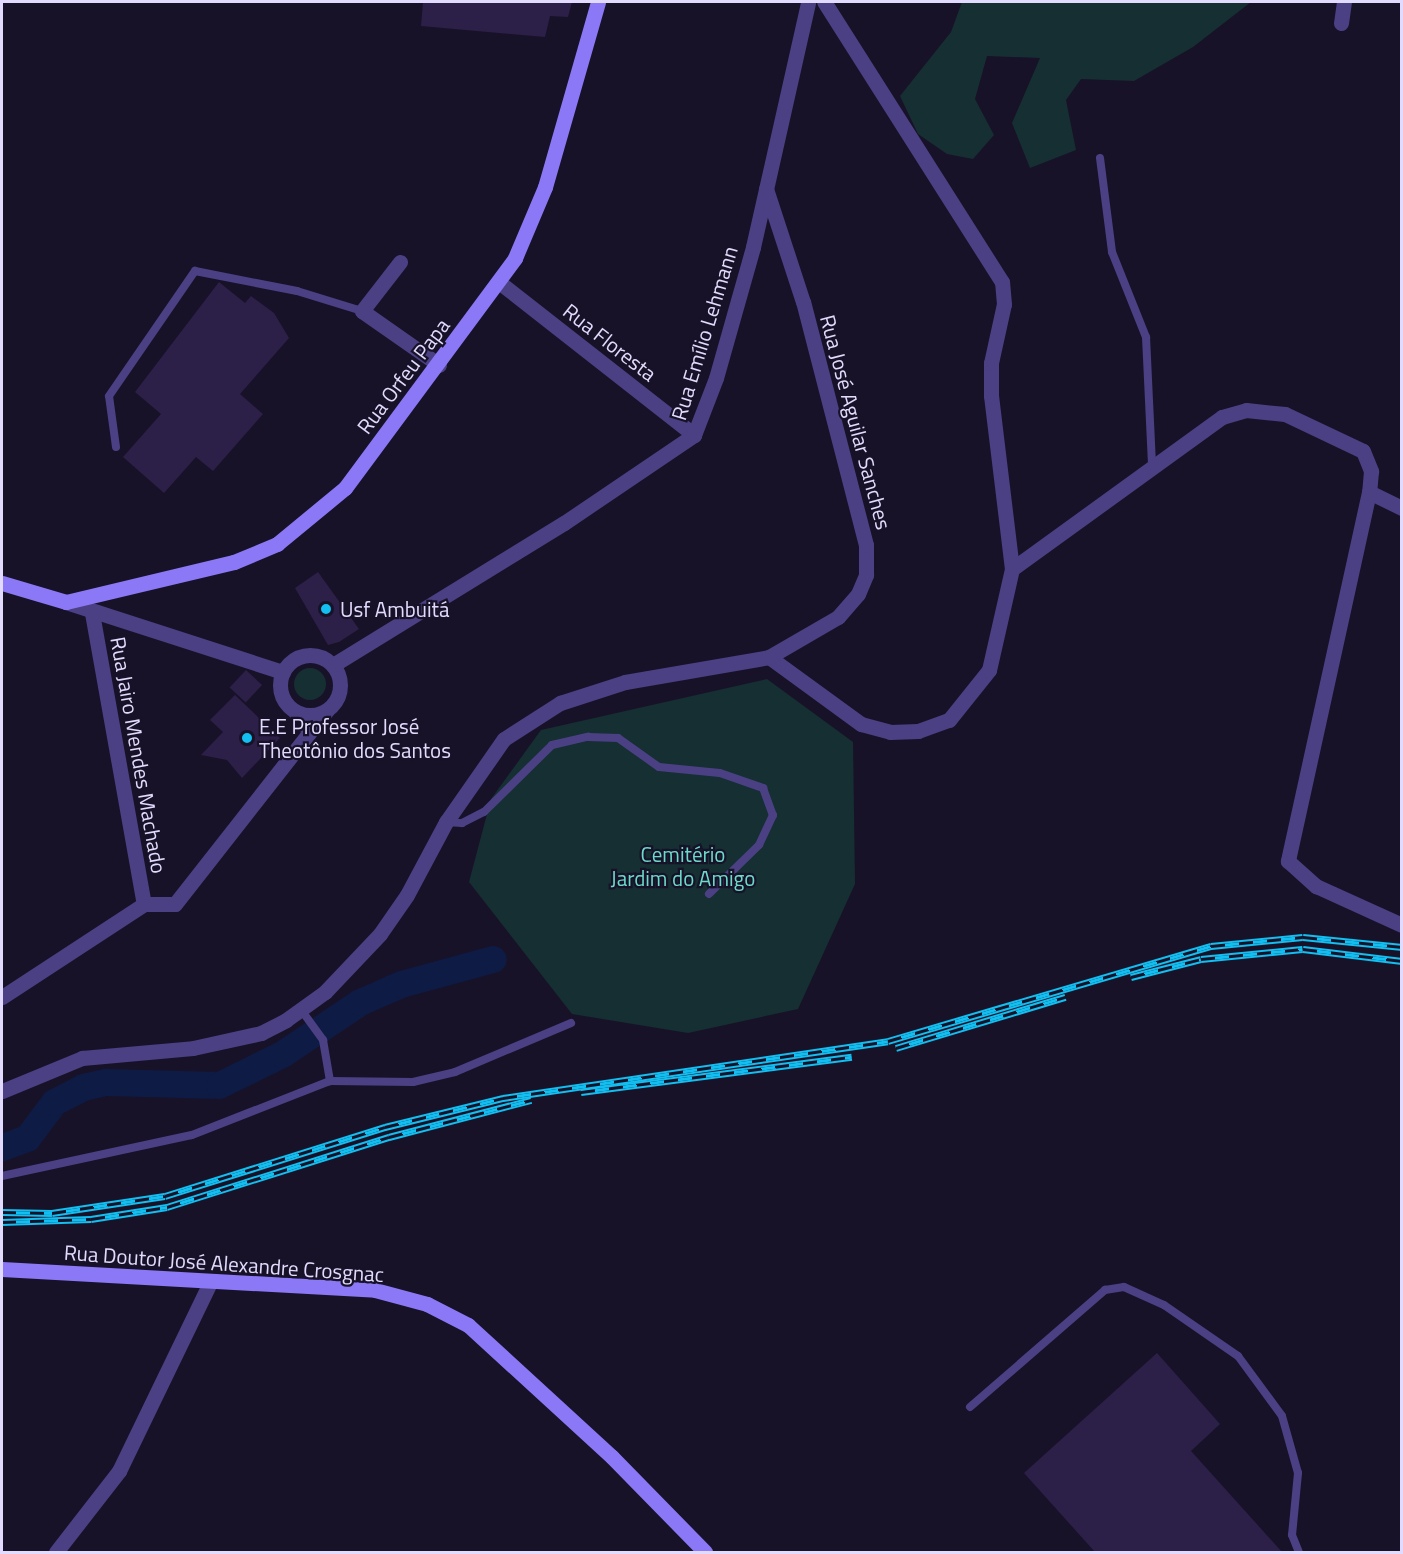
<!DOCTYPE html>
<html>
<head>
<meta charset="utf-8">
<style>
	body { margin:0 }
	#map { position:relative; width:1403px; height:1554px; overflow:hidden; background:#181228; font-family:"Titillium Web",sans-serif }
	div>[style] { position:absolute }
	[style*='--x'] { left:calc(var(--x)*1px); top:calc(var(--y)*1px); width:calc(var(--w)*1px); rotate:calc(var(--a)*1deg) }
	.green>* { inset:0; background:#152f32 }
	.round { border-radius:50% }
	.river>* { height:27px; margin:-13.5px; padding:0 13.5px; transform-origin:13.5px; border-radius:13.5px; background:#0e1b45 }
	.building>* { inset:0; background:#2c1f48; transform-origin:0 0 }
	.service>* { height:8px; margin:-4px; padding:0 4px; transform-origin:4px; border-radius:4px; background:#4b4084 }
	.minor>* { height:15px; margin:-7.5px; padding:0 7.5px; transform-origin:7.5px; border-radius:7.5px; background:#4b4084 }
	.tertiary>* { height:15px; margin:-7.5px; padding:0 7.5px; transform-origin:7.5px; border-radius:7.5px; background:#4b4084 }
	.tertiary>.ring { margin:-7.5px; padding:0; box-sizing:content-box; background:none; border:15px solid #4b4084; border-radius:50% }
	.secondary>* { height:15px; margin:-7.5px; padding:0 7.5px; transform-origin:7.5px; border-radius:7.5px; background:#8b78f7 }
	.rail>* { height:7px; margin-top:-3.5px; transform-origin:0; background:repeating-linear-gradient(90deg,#181228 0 14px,#13bef1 0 28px); box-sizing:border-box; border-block:2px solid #13bef1 }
	.dots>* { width:16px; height:16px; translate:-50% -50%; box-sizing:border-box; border:3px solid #181228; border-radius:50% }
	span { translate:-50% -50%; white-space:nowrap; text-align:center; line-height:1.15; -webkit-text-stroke:4.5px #181228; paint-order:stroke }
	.street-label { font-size:21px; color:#e3dbfd }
	.poi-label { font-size:21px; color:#e3dbfd }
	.left { translate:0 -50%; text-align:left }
	.park-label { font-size:21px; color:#6adacc }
	.frame { position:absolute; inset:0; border:3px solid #e3dbfd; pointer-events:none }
</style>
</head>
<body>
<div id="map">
	<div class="green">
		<i style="clip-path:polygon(962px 2px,1251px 2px,1193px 47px,1134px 81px,1081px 79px,1066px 100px,1076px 150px,1030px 168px,1012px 123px,1040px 58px,987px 56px,975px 99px,994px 135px,973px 159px,947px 154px,918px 134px,900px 96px,951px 32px)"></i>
		<i class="round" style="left:294px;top:668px;width:32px;height:32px"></i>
		<i style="clip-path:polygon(767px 679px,853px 742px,855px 884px,798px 1009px,688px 1033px,572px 1014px,469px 882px,491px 799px,541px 730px)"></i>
	</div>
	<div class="river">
		<i style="--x:2;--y:1147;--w:27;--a:-20"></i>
		<i style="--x:27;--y:1138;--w:45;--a:-53.1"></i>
		<i style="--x:54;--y:1102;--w:33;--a:-27"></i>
		<i style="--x:83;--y:1087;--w:23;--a:-13"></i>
		<i style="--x:105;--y:1082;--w:114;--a:1.5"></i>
		<i style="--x:219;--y:1085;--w:70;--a:-26.2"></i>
		<i style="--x:282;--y:1054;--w:94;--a:-33.7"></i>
		<i style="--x:360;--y:1002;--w:45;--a:-23.7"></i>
		<i style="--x:401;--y:984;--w:95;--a:-15.2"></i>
	</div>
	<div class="building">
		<i style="clip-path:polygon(423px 2px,572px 2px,568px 17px,550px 16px,545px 37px,421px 26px)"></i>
		<i style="clip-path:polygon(219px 282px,245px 303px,251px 296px,274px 313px,289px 338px,240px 394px,263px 414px,213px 471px,196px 457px,164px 493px,123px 457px,161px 414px,135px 392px)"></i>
		<i style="clip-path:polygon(318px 572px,359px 629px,339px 642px,328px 645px,295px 588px)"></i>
		<i style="left:246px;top:670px;width:22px;height:24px;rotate:43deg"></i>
		<i style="clip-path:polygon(235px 695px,280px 738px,242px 778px,227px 760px,201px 755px,223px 732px,210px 720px)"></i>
		<i style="clip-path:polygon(1157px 1353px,1220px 1424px,1191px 1451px,1282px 1552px,1095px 1552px,1024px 1473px)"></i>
	</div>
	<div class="service">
		<i style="--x:1100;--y:158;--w:95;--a:82.7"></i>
		<i style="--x:1112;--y:252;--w:92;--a:68.2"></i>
		<i style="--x:1146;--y:337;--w:129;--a:87.3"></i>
		<i style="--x:116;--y:447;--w:51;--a:-97.8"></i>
		<i style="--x:109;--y:396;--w:152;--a:-55.5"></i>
		<i style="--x:195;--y:271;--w:104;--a:11.1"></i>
		<i style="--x:297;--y:291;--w:68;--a:17.1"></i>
		<i style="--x:446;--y:822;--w:16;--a:4"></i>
		<i style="--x:462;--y:823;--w:25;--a:-27"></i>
		<i style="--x:484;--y:812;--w:95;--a:-44.6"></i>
		<i style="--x:552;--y:745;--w:37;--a:-13"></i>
		<i style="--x:588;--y:737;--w:30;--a:2"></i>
		<i style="--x:618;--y:738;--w:50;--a:35.3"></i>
		<i style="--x:659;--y:767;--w:61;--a:5.6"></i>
		<i style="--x:720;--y:773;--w:46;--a:19.2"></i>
		<i style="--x:763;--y:788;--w:29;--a:70"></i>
		<i style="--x:773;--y:815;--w:33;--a:115"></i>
		<i style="--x:759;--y:845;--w:70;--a:135.6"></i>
		<i style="--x:302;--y:1011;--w:36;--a:54"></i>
		<i style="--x:323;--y:1040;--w:42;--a:80.3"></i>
		<i style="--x:2;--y:1176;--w:194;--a:-12.2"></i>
		<i style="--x:192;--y:1135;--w:148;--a:-21.4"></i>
		<i style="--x:330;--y:1081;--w:83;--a:0.7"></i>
		<i style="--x:413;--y:1082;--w:43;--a:-13.4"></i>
		<i style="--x:455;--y:1072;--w:126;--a:-22.9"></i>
		<i style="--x:970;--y:1407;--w:179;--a:-40.9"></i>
		<i style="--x:1105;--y:1290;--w:19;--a:-9"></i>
		<i style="--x:1124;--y:1287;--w:44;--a:24.2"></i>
		<i style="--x:1164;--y:1305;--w:90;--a:34.6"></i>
		<i style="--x:1238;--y:1356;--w:74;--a:53.7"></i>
		<i style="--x:1282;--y:1416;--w:59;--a:74.3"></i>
		<i style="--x:1298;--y:1473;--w:62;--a:95.5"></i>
		<i style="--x:1292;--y:1535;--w:18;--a:68"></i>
	</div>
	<div class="minor">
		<i style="--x:1341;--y:23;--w:21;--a:-82"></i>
		<i style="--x:400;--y:262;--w:62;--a:127.8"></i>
		<i style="--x:362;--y:311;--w:94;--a:35"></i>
		<i style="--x:499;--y:282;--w:248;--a:38.1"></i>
		<i style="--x:1369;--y:492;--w:37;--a:26"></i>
		<i style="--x:1012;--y:569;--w:259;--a:-35.9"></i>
		<i style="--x:1222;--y:417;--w:25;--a:-16"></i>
		<i style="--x:1246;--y:410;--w:39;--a:6"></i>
		<i style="--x:1285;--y:414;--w:86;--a:25.4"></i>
		<i style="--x:1363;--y:451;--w:22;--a:68"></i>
		<i style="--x:1371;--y:471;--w:21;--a:95"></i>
		<i style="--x:1369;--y:492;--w:378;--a:102.4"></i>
		<i style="--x:1288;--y:861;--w:38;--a:42"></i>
		<i style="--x:1316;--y:886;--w:94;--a:24.4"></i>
		<i style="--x:92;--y:613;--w:296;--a:79.9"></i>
		<i style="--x:769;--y:657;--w:114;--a:36.1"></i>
		<i style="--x:861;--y:724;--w:30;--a:15"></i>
		<i style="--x:890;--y:732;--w:28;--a:-2"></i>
		<i style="--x:918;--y:731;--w:33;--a:-20"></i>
		<i style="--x:949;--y:720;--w:64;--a:-51.3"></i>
		<i style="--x:989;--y:670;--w:104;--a:-77.2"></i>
		<i style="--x:1012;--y:569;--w:174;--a:-96.9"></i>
		<i style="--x:991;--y:396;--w:33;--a:-90"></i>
		<i style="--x:991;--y:363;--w:60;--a:-77.6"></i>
		<i style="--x:1004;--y:304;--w:22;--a:-95"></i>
		<i style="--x:1002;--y:282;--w:332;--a:-122.4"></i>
		<i style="--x:306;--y:715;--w:19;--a:84"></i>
		<i style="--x:2;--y:997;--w:170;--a:-33.2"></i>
		<i style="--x:144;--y:904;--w:31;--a:0"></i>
		<i style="--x:175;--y:904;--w:246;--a:-51.9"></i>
		<i style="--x:2;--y:1091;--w:87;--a:-22.4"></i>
		<i style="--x:82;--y:1058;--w:111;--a:-5.1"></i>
		<i style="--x:193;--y:1048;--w:70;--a:-12.4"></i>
		<i style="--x:261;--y:1033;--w:28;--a:-27"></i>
		<i style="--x:286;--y:1020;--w:48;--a:-35.7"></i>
		<i style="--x:325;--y:992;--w:80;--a:-46.5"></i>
		<i style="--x:380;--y:934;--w:47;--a:-55.3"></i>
		<i style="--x:407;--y:895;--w:83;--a:-61.9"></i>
		<i style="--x:446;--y:822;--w:101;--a:-55.1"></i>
		<i style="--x:504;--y:739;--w:67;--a:-32.7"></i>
		<i style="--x:560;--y:703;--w:68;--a:-17.9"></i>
		<i style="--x:625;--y:682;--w:146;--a:-9.8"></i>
		<i style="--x:769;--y:657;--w:80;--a:-30.1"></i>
		<i style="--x:838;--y:617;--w:30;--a:-49"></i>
		<i style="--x:858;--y:594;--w:21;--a:-67"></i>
		<i style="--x:866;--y:575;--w:30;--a:-90"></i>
		<i style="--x:866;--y:545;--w:251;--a:-104.5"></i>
		<i style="--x:803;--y:302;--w:119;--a:-108.1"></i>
		<i style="--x:56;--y:1552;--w:103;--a:-52.1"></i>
		<i style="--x:119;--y:1471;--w:211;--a:-64.2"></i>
	</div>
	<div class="tertiary">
		<i style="--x:66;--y:602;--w:228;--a:17.9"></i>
		<i class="ring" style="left:280px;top:655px;width:45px;height:45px"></i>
		<i style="--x:333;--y:665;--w:271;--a:-31.6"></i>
		<i style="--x:564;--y:523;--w:157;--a:-34.1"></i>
		<i style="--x:694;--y:435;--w:61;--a:-68.9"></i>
		<i style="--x:716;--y:378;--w:136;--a:-74.2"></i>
		<i style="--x:753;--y:247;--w:251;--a:-77.3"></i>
	</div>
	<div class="secondary">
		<i style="--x:2;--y:583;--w:67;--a:16.5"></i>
		<i style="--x:66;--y:602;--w:173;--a:-13.4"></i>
		<i style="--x:234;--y:562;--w:47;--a:-22.7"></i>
		<i style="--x:277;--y:544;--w:88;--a:-39.5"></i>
		<i style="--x:345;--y:488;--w:286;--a:-53.5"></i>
		<i style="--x:515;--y:258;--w:77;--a:-67.1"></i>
		<i style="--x:545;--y:187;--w:192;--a:-74"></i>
		<i style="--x:2;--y:1269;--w:374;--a:3.2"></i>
		<i style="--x:375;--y:1290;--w:54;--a:15.1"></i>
		<i style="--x:427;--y:1304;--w:46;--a:27.1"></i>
		<i style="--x:468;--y:1325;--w:195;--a:42.5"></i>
		<i style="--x:612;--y:1457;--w:133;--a:45.6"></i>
	</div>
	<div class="rail">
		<i style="--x:1131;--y:977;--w:72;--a:-14.4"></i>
		<i style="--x:1201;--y:959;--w:102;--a:-5.6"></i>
		<i style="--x:1303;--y:949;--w:100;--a:6.9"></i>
		<i style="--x:896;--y:1048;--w:177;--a:-16.8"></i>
		<i style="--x:581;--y:1092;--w:273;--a:-7.4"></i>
		<i style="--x:2;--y:1212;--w:50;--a:1.1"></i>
		<i style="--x:52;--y:1213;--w:114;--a:-8.6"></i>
		<i style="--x:165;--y:1196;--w:231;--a:-17.4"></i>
		<i style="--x:385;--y:1127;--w:122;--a:-13.8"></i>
		<i style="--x:503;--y:1098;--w:389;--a:-8.4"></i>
		<i style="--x:888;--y:1041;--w:337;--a:-16.4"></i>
		<i style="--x:1211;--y:946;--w:92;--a:-5.6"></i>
		<i style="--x:1303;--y:937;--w:100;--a:5.8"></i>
		<i style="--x:2;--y:1222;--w:89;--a:-1.9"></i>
		<i style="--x:91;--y:1219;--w:77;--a:-9"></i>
		<i style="--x:167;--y:1207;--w:233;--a:-17.5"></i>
		<i style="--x:389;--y:1137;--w:147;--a:-14.6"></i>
	</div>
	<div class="dots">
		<i style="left:326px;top:609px;background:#13bef1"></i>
		<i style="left:247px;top:738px;background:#13bef1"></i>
	</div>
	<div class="street-label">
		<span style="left:704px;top:333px;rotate:-73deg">Rua Emílio Lehmann</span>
		<span style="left:610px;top:342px;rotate:38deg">Rua Floresta</span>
		<span style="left:403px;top:376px;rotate:-53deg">Rua Orfeu Papa</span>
		<span style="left:856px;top:422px;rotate:75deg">Rua José Aguilar Sanches</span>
		<span style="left:139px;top:755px;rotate:80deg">Rua Jairo Mendes Machado</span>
		<span style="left:224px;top:1263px;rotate:4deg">Rua Doutor José Alexandre Crosgnac</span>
	</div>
	<div class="poi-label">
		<span class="left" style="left:340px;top:609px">Usf Ambuitá</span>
		<span class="left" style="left:259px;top:738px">E.E Professor José<br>Theotônio dos Santos</span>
	</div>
	<div class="park-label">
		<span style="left:683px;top:866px">Cemitério<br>Jardim do Amigo</span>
	</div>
	<div class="frame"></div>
</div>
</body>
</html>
